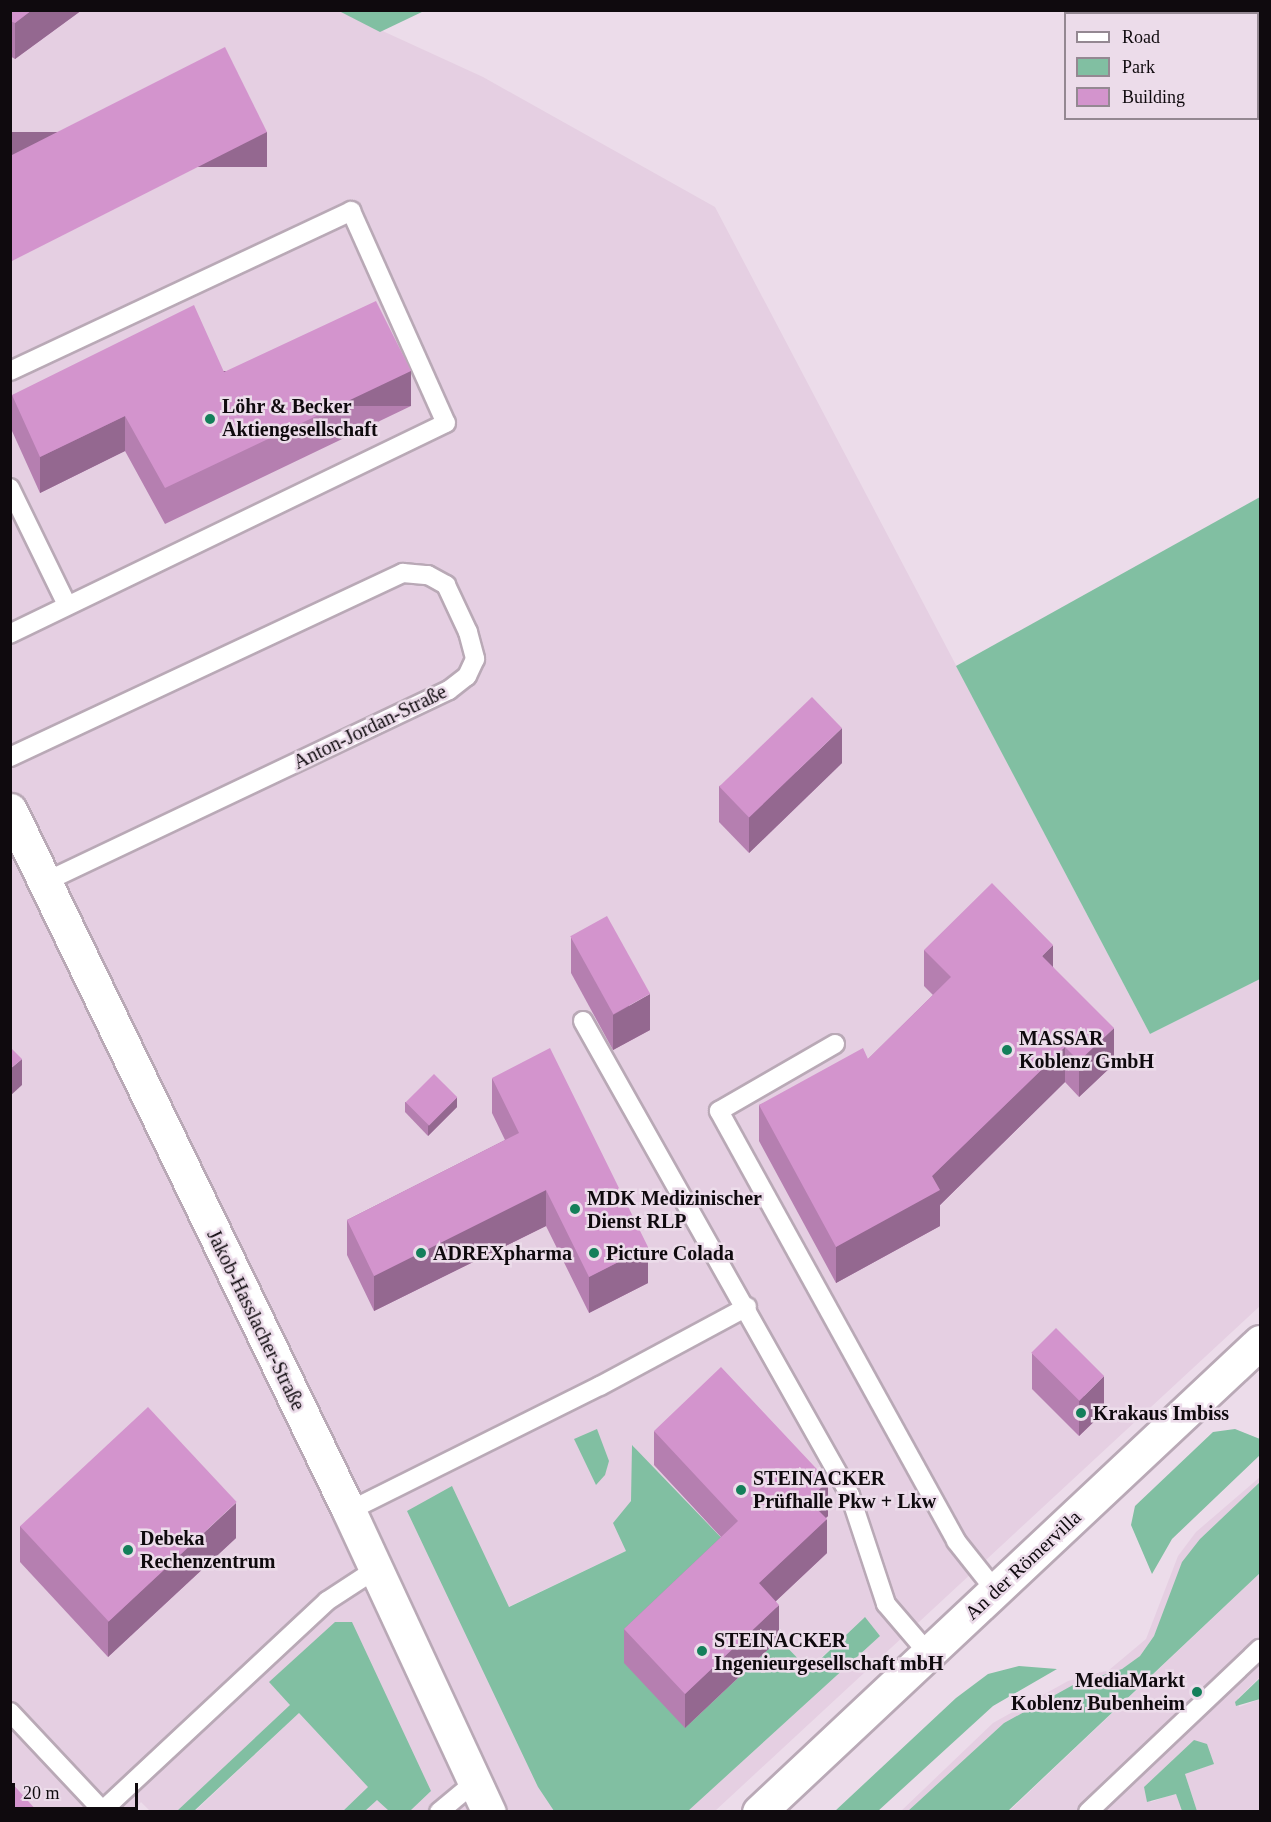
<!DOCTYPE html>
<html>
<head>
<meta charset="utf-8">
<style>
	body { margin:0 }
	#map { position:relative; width:1271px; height:1822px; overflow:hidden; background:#ecdcea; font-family:"Times New Roman",serif }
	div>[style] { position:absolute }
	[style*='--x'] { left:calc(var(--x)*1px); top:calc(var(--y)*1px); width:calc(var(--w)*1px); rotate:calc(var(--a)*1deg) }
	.built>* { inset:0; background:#e5cfe2 }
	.green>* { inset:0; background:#81bfa2 }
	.roads { filter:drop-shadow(2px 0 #b9a9b6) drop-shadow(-2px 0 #b9a9b6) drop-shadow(0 2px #b9a9b6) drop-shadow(0 -2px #b9a9b6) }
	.lane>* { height:18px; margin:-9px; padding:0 9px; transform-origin:9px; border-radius:9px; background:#fff }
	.street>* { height:33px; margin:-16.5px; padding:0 16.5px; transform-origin:16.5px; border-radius:16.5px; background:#fff }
	.secondary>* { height:33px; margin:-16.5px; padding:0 16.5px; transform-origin:16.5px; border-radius:16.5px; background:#fff }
	.wall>* { inset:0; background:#b57fb0 }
	.shaded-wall>* { inset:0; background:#946890; transform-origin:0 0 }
	.building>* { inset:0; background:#d394cd; transform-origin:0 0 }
	.dots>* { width:16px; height:16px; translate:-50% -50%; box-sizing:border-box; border:3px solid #ecdcea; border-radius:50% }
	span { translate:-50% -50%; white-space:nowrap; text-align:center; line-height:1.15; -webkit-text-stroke:5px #ecdcea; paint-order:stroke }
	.poi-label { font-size:20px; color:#0f0a0e; font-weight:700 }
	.left { translate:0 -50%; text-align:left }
	.right { translate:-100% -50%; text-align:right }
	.street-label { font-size:20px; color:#0f0a0e }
	.frame { position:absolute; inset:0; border:12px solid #0f0a0e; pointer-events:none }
	.legend { position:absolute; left:1064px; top:12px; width:195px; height:108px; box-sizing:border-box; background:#ecdcea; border:2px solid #948892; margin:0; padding:8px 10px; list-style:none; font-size:18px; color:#0f0a0e }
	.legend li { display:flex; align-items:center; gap:12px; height:30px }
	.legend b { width:30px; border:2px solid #948892 }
	.scale { position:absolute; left:12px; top:1783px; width:126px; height:27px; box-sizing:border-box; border:3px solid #0f0a0e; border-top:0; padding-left:8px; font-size:18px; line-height:21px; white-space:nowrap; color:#0f0a0e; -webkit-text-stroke:4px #ecdcea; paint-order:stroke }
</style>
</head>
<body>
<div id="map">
	<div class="built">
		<i style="clip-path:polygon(11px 11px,339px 11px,483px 77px,715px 207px,1150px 1034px,1260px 979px,1260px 1306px,715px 1811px,688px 1811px,880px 1636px,864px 1618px,808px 1670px,780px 1640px,685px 1728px,624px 1663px,718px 1574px,633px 1445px,634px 1481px,631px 1501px,622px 1517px,626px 1551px,508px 1607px,452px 1487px,538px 1787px,554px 1811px,410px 1811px,431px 1791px,269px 1682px,291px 1705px,177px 1811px,150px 1811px,141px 1802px,134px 1811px,11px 1812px)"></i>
		<i style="clip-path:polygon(1260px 1477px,1260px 1482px,1200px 1539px,1154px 1636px,1140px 1656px,1122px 1669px,1073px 1686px,1004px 1723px,908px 1811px,900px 1812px,993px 1723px,1068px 1681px,1109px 1670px,1146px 1639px,1178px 1556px,1196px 1532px)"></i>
		<i style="clip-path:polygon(1260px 1573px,1260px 1677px,1238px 1698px,1239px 1707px,1260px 1699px,1260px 1811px,1197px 1811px,1185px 1774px,1213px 1764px,1194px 1740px,1144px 1787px,1151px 1802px,1176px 1793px,1182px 1811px,1008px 1812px)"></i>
		<i style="clip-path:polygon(299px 1713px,369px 1787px,343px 1811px,194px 1812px)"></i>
		<i style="clip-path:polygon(377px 1799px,389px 1811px,365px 1812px)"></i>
	</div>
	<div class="green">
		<i style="clip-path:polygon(339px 11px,424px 11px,380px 32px)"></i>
		<i style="clip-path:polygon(1260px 497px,1260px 979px,1150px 1034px,956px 666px)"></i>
		<i style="clip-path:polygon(597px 1429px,609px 1461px,605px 1475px,596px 1485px,574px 1439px)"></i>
		<i style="clip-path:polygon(1235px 1429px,1260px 1439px,1260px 1455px,1172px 1539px,1152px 1574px,1131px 1525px,1135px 1506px,1213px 1432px)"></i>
		<i style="clip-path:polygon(632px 1445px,761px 1579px,685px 1728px,779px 1639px,809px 1670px,865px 1617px,880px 1636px,688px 1811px,554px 1811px,538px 1787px,407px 1511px,452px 1486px,509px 1607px,626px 1551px,613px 1523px,631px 1501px)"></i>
		<i style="clip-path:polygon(1260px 1482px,1260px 1573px,1008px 1811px,908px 1811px,1004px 1723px,1073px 1685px,1122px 1669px,1140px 1656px,1154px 1636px,1182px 1562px,1200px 1539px)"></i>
		<i style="clip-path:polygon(335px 1622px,352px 1622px,431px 1791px,410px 1811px,389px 1811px,377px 1800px,365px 1811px,343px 1811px,368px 1787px,299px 1713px,194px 1811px,177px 1811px,290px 1705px,269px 1682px)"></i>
		<i style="clip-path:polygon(1019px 1666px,1057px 1669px,993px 1706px,878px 1811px,835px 1811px,956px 1698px,988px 1674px)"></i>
		<i style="clip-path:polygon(1260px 1678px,1260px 1699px,1236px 1706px,1235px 1702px)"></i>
		<i style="clip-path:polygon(1194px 1740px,1207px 1744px,1214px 1764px,1185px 1774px,1197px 1811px,1182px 1811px,1176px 1794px,1147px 1802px,1144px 1787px)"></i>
	</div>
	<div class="roads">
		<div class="lane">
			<i style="--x:10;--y:371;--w:377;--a:-25.1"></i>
			<i style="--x:351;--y:211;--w:232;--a:65.9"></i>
			<i style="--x:446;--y:423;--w:484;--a:154.2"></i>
			<i style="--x:10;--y:488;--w:130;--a:64"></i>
			<i style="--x:10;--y:757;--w:434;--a:-25.1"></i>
			<i style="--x:403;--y:573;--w:25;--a:5"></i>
			<i style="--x:428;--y:575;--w:21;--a:29"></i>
			<i style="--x:446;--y:585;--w:52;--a:64.9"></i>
			<i style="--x:468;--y:632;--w:28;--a:75"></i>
			<i style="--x:475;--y:659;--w:19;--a:115"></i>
			<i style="--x:467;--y:676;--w:23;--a:142"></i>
			<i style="--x:449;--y:690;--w:450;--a:154.6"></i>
			<i style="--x:583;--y:1021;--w:544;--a:60.61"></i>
			<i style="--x:850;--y:1495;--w:115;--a:71.7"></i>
			<i style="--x:886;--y:1604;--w:65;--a:49.4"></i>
			<i style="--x:835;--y:1044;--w:134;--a:150"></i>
			<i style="--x:719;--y:1111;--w:491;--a:61.1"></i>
			<i style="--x:956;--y:1541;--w:63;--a:51.5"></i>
			<i style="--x:349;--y:1511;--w:280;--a:-26.5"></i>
			<i style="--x:600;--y:1386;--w:167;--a:-28.3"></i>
			<i style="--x:10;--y:1712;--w:137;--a:46.8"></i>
			<i style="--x:103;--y:1810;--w:306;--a:-43"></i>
			<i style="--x:327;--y:1601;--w:59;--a:-33.1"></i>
			<i style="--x:439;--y:1812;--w:47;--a:-39.8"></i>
			<i style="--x:1088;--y:1812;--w:237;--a:-43.5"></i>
		</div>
		<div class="street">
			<i style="--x:10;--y:810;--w:779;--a:64.19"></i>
			<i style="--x:349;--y:1511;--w:332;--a:65.1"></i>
		</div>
		<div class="secondary">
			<i style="--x:759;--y:1812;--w:687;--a:-43.17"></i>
		</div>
	</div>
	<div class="wall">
		<i style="clip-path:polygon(10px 10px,82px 10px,15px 59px,10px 56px)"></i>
		<i style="clip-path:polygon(224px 372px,411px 406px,165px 524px,125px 451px,40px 493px,12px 431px,12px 395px)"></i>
		<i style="clip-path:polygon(842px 763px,749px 853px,719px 822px,719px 786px)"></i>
		<i style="clip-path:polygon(571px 937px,650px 1030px,613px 1050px,571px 973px)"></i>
		<i style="clip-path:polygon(924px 950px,1053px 967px,1114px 1064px,1079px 1097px,1065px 1082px,940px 1205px,940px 1226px,836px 1283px,759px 1141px,759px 1105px,868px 1059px,933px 995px,924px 986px)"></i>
		<i style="clip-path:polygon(492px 1078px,648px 1283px,589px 1313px,546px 1226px,374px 1311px,347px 1255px,347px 1220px,505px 1140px,492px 1113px)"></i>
		<i style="clip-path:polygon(405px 1102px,457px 1107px,428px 1136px,405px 1112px)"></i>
		<i style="clip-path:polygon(1032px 1353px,1104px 1412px,1079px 1436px,1032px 1389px)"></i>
		<i style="clip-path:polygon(654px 1431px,828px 1516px,826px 1518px,827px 1553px,776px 1601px,779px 1639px,685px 1728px,624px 1663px,624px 1629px,721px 1537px,654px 1465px)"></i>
		<i style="clip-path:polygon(20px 1526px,236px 1538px,108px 1657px,20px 1562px)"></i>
	</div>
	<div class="shaded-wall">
		<i style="clip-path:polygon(32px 10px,82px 10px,15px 59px,15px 23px)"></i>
		<i style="left:267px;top:132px;width:35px;height:288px;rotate:90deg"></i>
		<i style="left:411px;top:371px;width:35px;height:272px;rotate:90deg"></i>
		<i style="clip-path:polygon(125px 416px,125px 451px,40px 493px,40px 457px)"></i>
		<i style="clip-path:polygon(842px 728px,842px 763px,749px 853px,749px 817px)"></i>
		<i style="clip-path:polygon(1053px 945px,1053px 981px,1042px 956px)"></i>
		<i style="clip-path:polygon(650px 994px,650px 1030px,613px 1050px,613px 1015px)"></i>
		<i style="clip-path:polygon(1114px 1028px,1114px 1064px,1079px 1097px,1079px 1061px)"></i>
		<i style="clip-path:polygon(1065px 1047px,1065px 1082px,940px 1205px,940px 1226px,836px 1283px,836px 1247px,932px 1176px)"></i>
		<i style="clip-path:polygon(22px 1059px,22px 1085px,10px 1096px,10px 1069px)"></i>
		<i style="clip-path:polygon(457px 1097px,457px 1107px,428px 1136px,428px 1126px)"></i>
		<i style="clip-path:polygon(546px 1190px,546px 1226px,374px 1311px,374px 1276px)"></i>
		<i style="clip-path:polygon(648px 1247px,648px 1283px,589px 1313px,589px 1277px)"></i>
		<i style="clip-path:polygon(1104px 1376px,1104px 1412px,1079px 1436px,1079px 1401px)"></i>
		<i style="clip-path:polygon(828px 1481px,828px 1516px,808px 1534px,808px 1500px)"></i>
		<i style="clip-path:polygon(236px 1503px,236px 1538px,108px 1657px,108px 1622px)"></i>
		<i style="clip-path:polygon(827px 1519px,827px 1553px,759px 1617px,759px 1583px)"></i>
		<i style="clip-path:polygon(779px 1605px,779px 1639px,685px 1728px,685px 1694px)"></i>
	</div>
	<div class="building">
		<i style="clip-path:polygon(10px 10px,32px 10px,15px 23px,10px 21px)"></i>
		<i style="clip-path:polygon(225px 47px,267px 132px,10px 262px,10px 156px)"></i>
		<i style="clip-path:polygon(376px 301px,411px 371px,165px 488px,125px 416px,40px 457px,12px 395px,194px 305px,224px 372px)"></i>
		<i style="left:812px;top:697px;width:43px;height:129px;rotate:46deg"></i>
		<i style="clip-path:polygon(992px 883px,1053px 945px,1042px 956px,1114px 1028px,1079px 1061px,1065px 1047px,932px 1176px,940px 1190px,836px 1247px,759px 1105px,863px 1048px,868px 1059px,951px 977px,924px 950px)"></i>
		<i style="left:607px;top:916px;width:89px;height:42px;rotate:61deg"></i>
		<i style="clip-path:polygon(10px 1047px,22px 1059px,10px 1069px)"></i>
		<i style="clip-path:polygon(550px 1048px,648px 1247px,589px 1277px,546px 1190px,374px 1276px,347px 1220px,519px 1133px,492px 1078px)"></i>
		<i style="left:434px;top:1074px;width:33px;height:40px;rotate:45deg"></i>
		<i style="left:1056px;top:1328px;width:68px;height:35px;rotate:45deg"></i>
		<i style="clip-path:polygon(721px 1367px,828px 1481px,808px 1500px,827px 1519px,759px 1583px,779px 1605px,685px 1694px,624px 1629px,738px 1521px,654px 1431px)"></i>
		<i style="left:148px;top:1407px;width:130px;height:175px;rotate:47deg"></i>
		<i style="clip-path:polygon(10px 1781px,38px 1812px,10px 1812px)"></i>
	</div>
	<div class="dots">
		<i style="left:210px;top:419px;background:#147f5a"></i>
		<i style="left:1007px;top:1050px;background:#147f5a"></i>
		<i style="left:575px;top:1209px;background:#147f5a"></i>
		<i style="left:421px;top:1253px;background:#147f5a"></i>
		<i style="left:594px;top:1253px;background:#147f5a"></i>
		<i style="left:1081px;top:1413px;background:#147f5a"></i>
		<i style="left:741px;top:1490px;background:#147f5a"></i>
		<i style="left:128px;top:1550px;background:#147f5a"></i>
		<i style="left:702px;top:1651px;background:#147f5a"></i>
		<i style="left:1197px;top:1692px;background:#147f5a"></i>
	</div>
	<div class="poi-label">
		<span class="left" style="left:222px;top:418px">Löhr &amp; Becker<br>Aktiengesellschaft</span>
		<span class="left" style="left:1019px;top:1050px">MASSAR<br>Koblenz GmbH</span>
		<span class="left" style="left:587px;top:1210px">MDK Medizinischer<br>Dienst RLP</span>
		<span class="left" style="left:433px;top:1253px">ADREXpharma</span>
		<span class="left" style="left:606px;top:1253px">Picture Colada</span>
		<span class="left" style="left:1093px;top:1413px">Krakaus Imbiss</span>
		<span class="left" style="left:753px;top:1490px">STEINACKER<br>Prüfhalle Pkw + Lkw</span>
		<span class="left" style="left:140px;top:1550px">Debeka<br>Rechenzentrum</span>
		<span class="left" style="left:714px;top:1652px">STEINACKER<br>Ingenieurgesellschaft mbH</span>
		<span class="right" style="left:1185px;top:1692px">MediaMarkt<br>Koblenz Bubenheim</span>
	</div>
	<div class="street-label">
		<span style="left:370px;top:727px;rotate:-26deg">Anton-Jordan-Straße</span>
		<span style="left:256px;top:1320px;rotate:64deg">Jakob-Hasslacher-Straße</span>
		<span style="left:1023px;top:1565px;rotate:-43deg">An der Römervilla</span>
	</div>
	<div class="frame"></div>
	<ul class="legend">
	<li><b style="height:8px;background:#fff"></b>Road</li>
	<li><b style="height:16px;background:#81bfa2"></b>Park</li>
	<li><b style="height:16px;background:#d394cd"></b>Building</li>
	</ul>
	<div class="scale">20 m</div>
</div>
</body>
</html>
